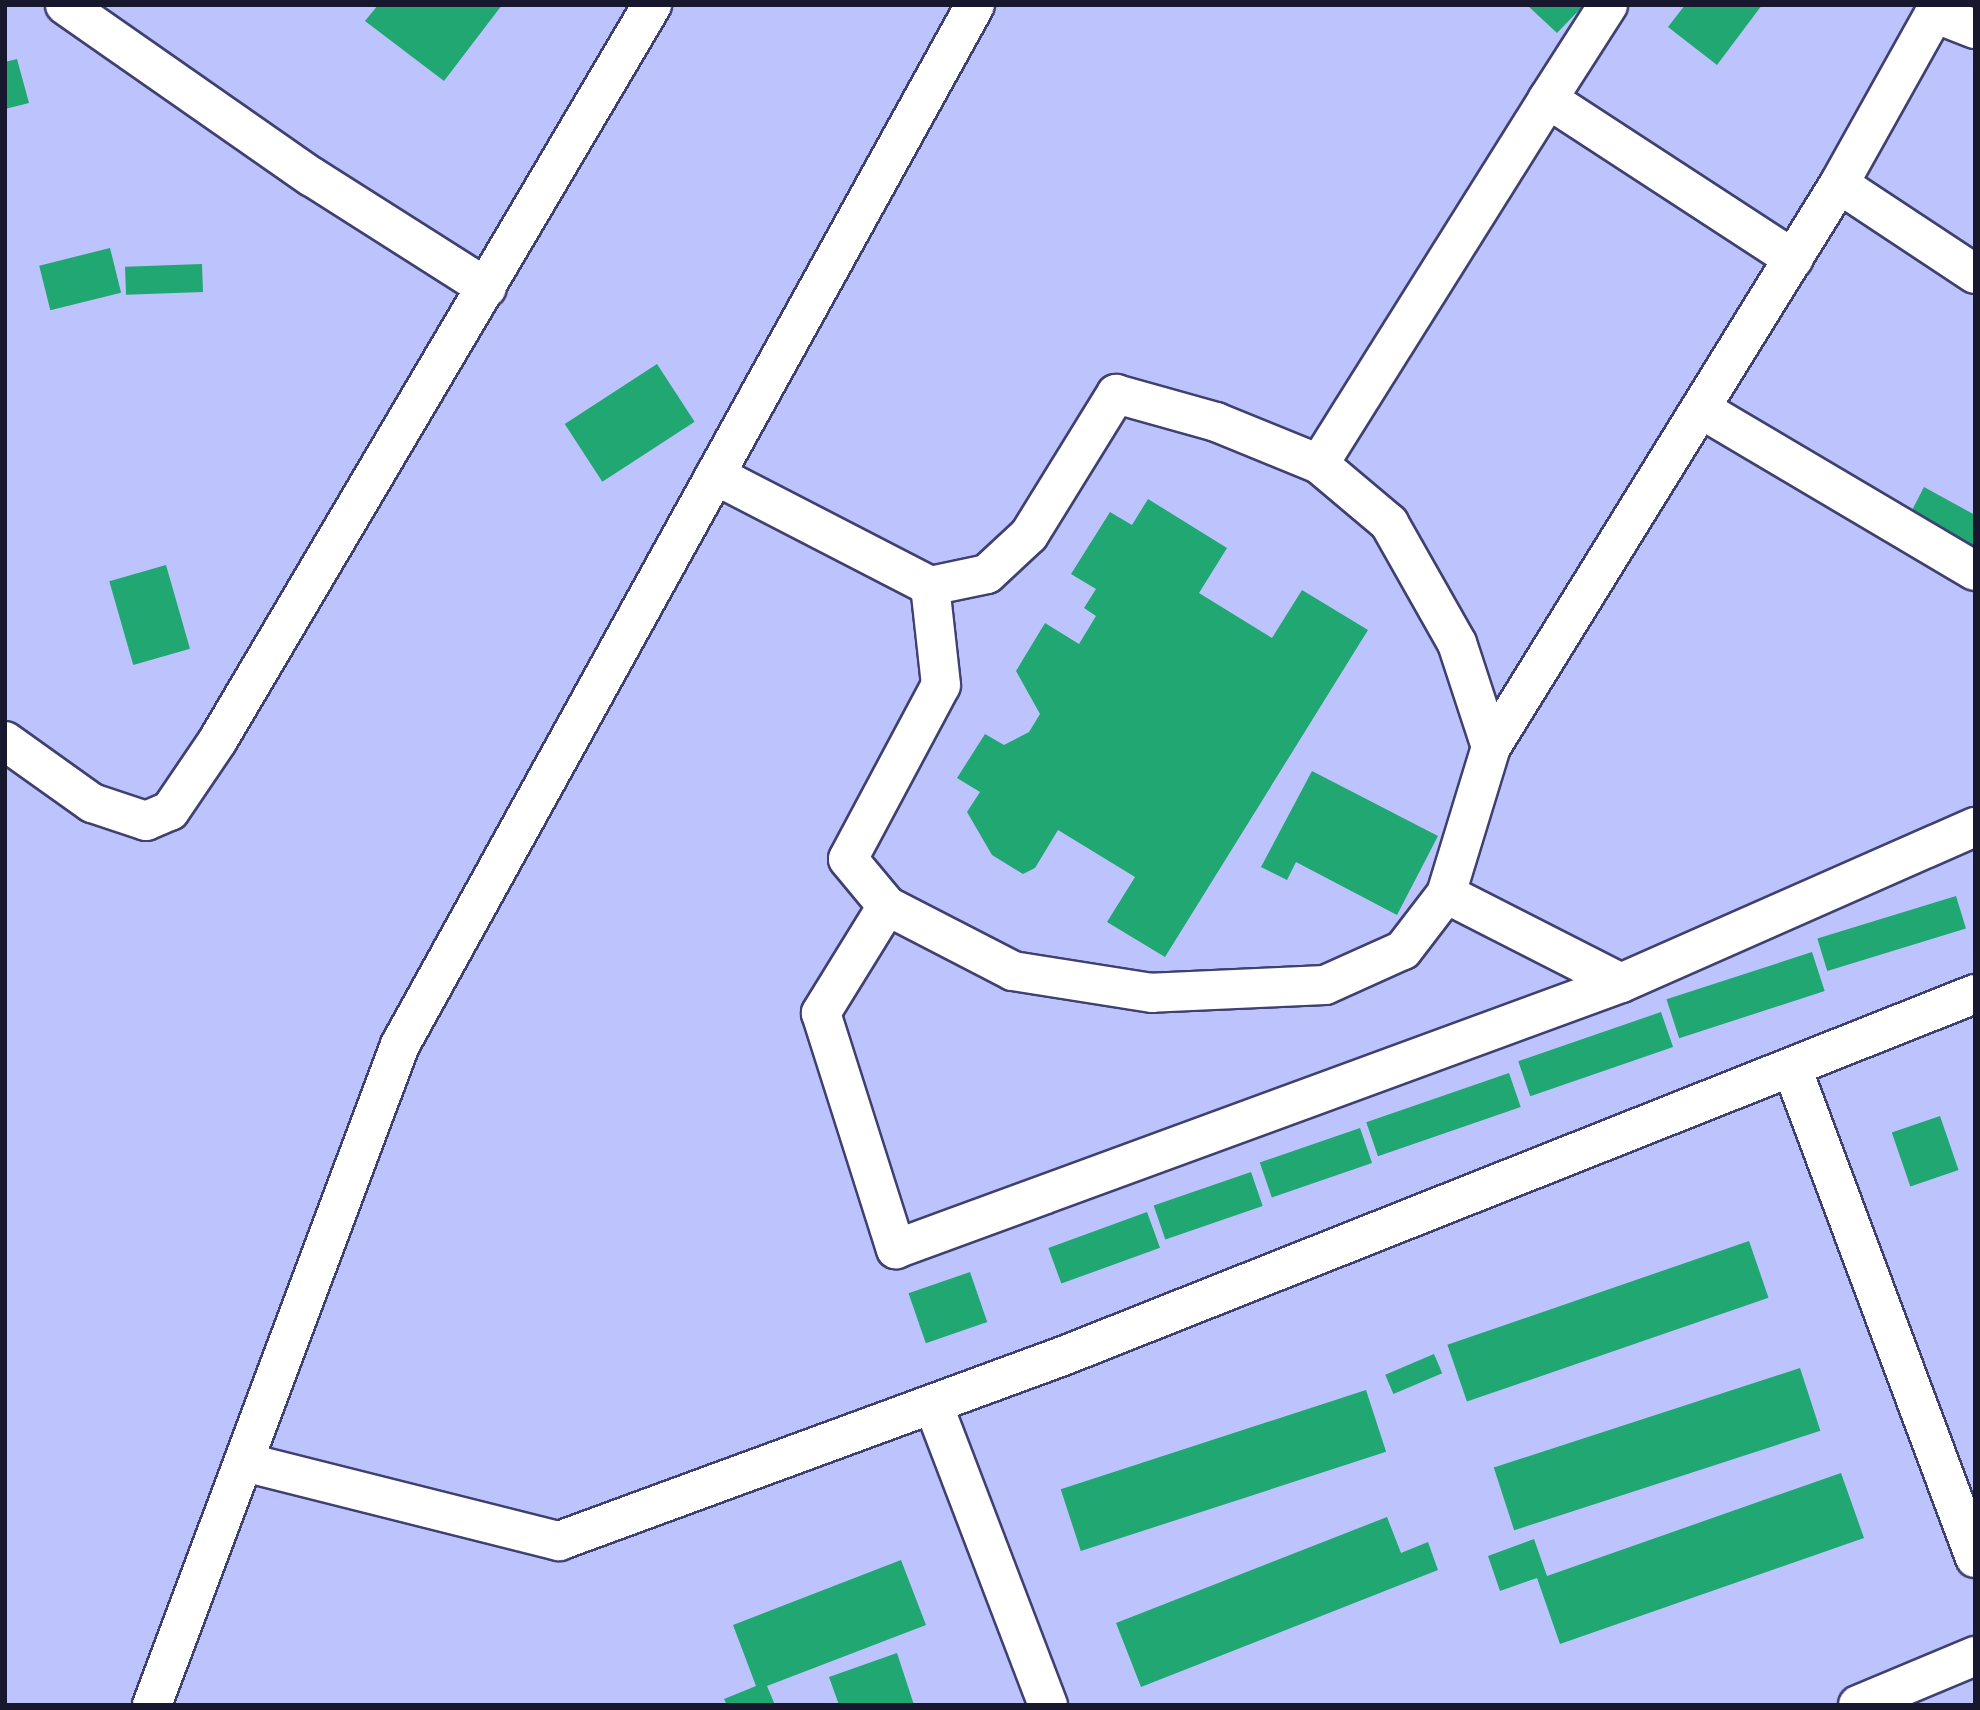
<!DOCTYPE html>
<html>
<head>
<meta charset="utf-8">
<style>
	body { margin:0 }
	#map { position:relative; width:1980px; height:1710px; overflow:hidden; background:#bdc3fc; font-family:Signika,sans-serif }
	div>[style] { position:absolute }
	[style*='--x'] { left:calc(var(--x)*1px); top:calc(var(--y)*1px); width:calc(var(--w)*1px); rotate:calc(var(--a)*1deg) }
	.building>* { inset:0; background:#21a771; transform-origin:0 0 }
	.roads { filter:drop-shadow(2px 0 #3f4170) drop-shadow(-2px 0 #3f4170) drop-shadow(0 2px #3f4170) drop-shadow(0 -2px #3f4170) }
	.minor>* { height:38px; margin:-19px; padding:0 19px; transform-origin:19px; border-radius:19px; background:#fff }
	span { translate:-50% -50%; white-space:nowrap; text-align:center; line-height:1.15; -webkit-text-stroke:7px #ced2f5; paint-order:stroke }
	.frame { position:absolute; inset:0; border:7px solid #17182d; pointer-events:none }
</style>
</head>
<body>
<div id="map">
	<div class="building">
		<i style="clip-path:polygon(378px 5px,502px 5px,444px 81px,365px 21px)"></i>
		<i style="clip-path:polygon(1527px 5px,1584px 5px,1557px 33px)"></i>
		<i style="clip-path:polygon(1685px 5px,1762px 5px,1717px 65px,1668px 27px)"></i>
		<i style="clip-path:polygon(17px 59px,29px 103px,5px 109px,5px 62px)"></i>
		<i style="left:110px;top:248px;width:46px;height:73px;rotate:76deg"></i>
		<i style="left:202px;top:264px;width:28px;height:77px;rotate:88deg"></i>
		<i style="left:657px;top:364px;width:69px;height:110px;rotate:57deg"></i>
		<i style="clip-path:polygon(1924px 487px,1975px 515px,1975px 555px,1908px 518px)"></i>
		<i style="clip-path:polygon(1148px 499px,1227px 548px,1199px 593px,1272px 638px,1302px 590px,1368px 630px,1165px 957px,1107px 922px,1135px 877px,1058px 830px,1035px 868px,1023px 874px,992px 855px,967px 812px,980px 792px,957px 778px,985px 734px,1004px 745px,1029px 732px,1040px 714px,1016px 671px,1045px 623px,1079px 644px,1096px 616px,1084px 608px,1096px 589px,1071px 574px,1110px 512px,1132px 525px)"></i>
		<i style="left:166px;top:565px;width:87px;height:59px;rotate:74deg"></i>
		<i style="clip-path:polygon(1312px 771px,1438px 836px,1397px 915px,1296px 862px,1287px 880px,1261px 867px)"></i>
		<i style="left:1956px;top:896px;width:34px;height:145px;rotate:73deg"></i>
		<i style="left:1812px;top:952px;width:41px;height:153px;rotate:72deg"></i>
		<i style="left:1661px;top:1012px;width:37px;height:151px;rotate:71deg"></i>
		<i style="left:1509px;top:1073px;width:36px;height:151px;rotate:71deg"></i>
		<i style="left:1940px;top:1116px;width:57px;height:51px;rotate:71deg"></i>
		<i style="left:1360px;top:1128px;width:37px;height:106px;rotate:71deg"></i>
		<i style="left:1251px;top:1172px;width:36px;height:103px;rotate:71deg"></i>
		<i style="left:1147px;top:1212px;width:38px;height:105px;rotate:70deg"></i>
		<i style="left:1749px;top:1241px;width:60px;height:319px;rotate:71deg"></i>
		<i style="left:970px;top:1272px;width:53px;height:65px;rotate:71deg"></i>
		<i style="left:1434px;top:1354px;width:21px;height:53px;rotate:67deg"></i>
		<i style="left:1800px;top:1368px;width:66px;height:322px;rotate:72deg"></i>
		<i style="left:1366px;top:1390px;width:65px;height:321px;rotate:72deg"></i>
		<i style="clip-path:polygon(1841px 1473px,1864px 1538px,1560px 1644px,1537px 1578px,1500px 1591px,1488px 1556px,1534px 1539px,1547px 1576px)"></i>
		<i style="clip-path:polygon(1387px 1517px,1401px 1553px,1428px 1542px,1438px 1570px,1141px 1687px,1116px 1623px)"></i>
		<i style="clip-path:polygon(901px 1560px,926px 1625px,767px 1686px,775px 1705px,727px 1705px,724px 1699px,756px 1686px,733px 1625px)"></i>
		<i style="clip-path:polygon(897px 1653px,914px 1705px,839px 1705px,829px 1677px)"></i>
	</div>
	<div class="roads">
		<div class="minor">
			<i style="--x:65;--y:5;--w:301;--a:34.9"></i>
			<i style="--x:312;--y:177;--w:207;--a:32.4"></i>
			<i style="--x:1608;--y:5;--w:112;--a:122.6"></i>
			<i style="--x:1548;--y:99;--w:293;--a:33.1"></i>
			<i style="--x:1939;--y:5;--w:205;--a:119.2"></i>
			<i style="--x:1839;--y:184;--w:163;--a:33.5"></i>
			<i style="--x:1934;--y:13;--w:44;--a:21.3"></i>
			<i style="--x:1701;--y:409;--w:318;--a:30.6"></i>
			<i style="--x:1319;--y:464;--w:431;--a:-57.9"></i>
			<i style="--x:715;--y:475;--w:242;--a:27.3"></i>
			<i style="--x:930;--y:586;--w:58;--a:-11.9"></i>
			<i style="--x:987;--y:574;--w:57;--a:-42.9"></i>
			<i style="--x:1029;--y:535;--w:166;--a:-58.3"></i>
			<i style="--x:1116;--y:394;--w:104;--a:15.6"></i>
			<i style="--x:1216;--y:422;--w:111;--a:22.2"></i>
			<i style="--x:1319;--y:464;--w:92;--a:40.1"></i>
			<i style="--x:1389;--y:523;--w:138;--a:60.5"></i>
			<i style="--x:1457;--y:643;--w:109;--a:71.9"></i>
			<i style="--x:1491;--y:747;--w:154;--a:107"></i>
			<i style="--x:1446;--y:894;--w:71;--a:127.5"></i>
			<i style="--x:1403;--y:950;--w:85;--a:155.8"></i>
			<i style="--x:1325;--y:985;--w:173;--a:177.4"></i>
			<i style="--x:1152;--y:993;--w:141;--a:-171"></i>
			<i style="--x:1013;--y:971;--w:142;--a:-152.7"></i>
			<i style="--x:887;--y:906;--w:61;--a:-129.7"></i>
			<i style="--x:848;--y:859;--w:197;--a:-61.9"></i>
			<i style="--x:941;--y:685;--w:100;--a:-96.3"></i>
			<i style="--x:5;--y:741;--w:107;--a:35.5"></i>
			<i style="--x:92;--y:803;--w:57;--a:18.4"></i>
			<i style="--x:146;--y:821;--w:26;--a:-23"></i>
			<i style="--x:170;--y:811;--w:86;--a:-55.9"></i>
			<i style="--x:218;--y:740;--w:854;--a:-59.44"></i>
			<i style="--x:1491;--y:747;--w:662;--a:-58.28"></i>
			<i style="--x:887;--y:906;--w:126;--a:121.7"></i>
			<i style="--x:821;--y:1013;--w:248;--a:72.4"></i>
			<i style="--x:896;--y:1249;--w:772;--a:-20.15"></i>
			<i style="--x:1621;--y:983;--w:196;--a:-153"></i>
			<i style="--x:1621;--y:983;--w:387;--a:-23.8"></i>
			<i style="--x:1792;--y:1068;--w:523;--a:69.52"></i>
			<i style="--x:933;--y:1404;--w:322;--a:69.1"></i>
			<i style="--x:244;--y:1462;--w:325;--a:14.1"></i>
			<i style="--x:559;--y:1541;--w:537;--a:-20.16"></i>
			<i style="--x:1063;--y:1356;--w:981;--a:-21.65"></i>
			<i style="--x:152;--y:1705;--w:705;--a:-69.41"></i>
			<i style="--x:400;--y:1045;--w:1188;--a:-61.06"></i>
			<i style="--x:1858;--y:1705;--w:127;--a:-22.7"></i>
		</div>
	</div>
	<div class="frame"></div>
</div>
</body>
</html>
